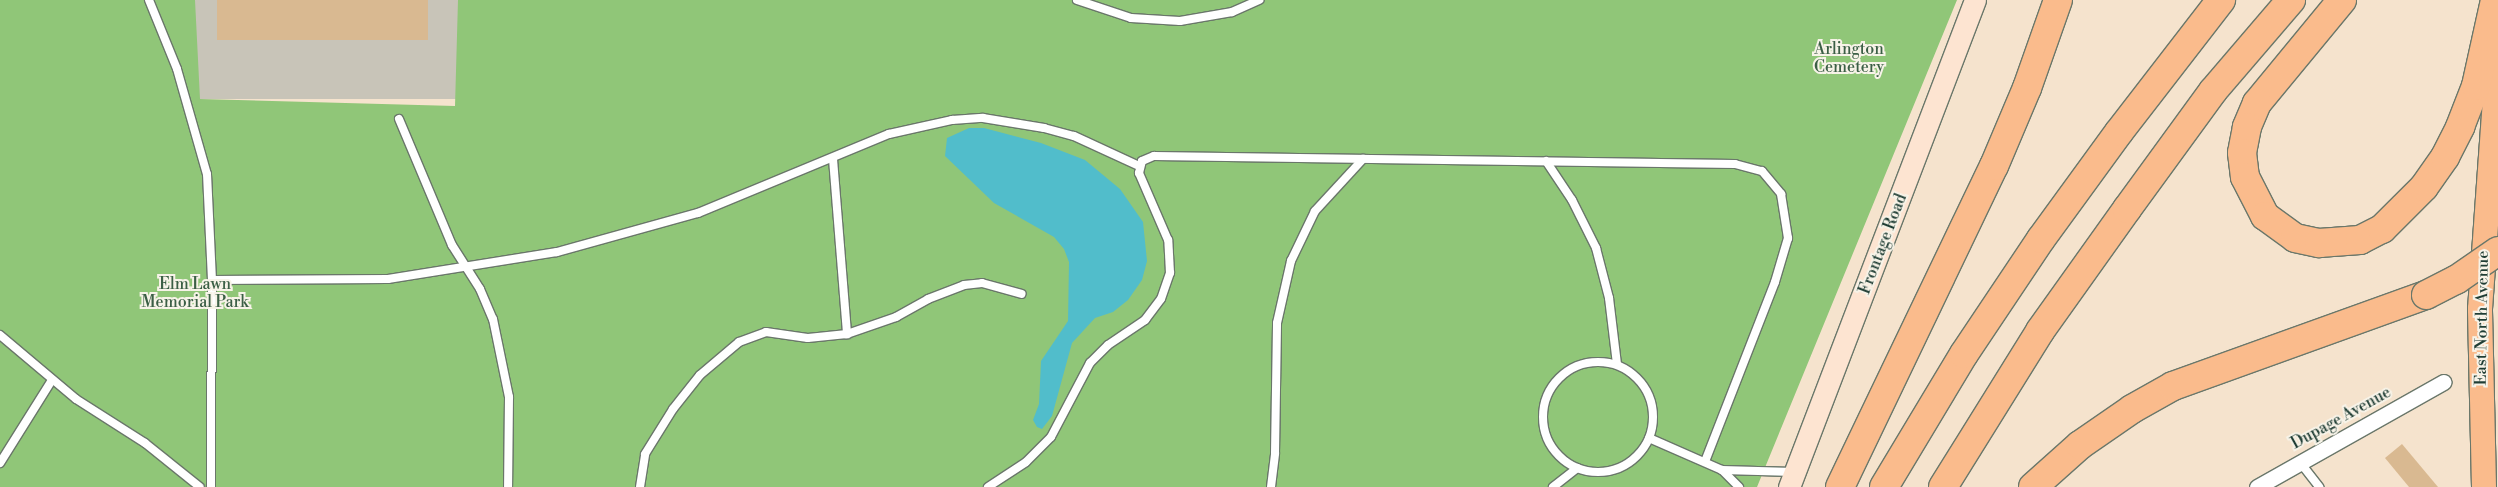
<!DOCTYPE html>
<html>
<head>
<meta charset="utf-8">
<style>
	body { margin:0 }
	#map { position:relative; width:2498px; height:487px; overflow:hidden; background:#f5e3cd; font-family:"Libre Bodoni",serif }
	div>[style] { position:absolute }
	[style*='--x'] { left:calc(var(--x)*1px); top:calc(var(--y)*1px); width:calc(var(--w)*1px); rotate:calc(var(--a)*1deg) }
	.industrial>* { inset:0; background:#c8c4b8; transform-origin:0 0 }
	.green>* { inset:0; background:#90c678 }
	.water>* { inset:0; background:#51bdcb }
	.building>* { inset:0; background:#d9b991; transform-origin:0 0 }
	.roads { filter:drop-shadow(1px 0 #6a776a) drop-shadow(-1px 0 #6a776a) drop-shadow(0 1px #6a776a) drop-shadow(0 -1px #6a776a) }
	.lane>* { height:8px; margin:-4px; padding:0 4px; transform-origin:4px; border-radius:4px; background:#fff }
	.lane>.ring { margin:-4px; padding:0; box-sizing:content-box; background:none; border:8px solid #fff; border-radius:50% }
	.street>* { height:15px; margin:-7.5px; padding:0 7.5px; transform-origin:7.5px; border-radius:7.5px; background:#fff }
	.secondary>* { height:21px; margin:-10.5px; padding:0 10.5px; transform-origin:10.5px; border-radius:10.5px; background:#fde4d1 }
	.primary>* { height:24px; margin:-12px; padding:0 12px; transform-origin:12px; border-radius:12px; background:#fabb8c }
	.highway>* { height:28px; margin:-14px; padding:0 14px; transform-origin:14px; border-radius:14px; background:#fabb8c }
	.bridges { filter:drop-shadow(1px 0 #6a776a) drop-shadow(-1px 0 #6a776a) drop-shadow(0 1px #6a776a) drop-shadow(0 -1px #6a776a) }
	.highway-bridge>* { height:28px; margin:-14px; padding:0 14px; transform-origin:14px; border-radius:14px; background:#fabb8c }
	span { translate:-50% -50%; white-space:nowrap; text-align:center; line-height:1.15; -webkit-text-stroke:4px #f7f3e8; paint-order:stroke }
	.park-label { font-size:16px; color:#3b5f45 }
	.street-label { font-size:16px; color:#1f3d34 }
</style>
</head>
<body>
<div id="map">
	<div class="industrial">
		<i style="left:195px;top:0;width:263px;height:99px"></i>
	</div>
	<div class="green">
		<i style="clip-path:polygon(0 0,195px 0,200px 99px,455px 106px,458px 0,1957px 0,1757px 487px,0 487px)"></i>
	</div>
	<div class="water">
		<i style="clip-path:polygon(969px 128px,984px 128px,1041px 143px,1085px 160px,1120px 189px,1143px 222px,1147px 261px,1142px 280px,1128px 300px,1113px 312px,1095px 318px,1072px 343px,1052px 416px,1042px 429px,1037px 427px,1033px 420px,1039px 404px,1041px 361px,1068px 321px,1069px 262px,1064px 249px,1054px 237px,994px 203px,945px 156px,947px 138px)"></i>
	</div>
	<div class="building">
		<i style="left:217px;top:0;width:211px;height:40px"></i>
		<i style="clip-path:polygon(2402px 444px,2438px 487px,2409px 487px,2385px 458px)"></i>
	</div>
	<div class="roads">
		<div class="lane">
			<i style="--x:149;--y:0;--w:74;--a:67.9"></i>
			<i style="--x:177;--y:69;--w:109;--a:74.1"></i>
			<i style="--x:207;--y:174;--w:106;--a:87.3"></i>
			<i style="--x:212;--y:280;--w:207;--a:90.3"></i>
			<i style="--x:1077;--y:0;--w:57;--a:18.4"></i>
			<i style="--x:1131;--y:18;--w:49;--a:3.5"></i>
			<i style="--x:1180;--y:21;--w:53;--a:-9.8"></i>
			<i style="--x:1232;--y:12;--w:30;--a:-24"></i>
			<i style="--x:399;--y:119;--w:137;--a:67.2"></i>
			<i style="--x:452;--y:245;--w:52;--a:57.5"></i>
			<i style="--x:480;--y:289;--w:33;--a:67"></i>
			<i style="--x:493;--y:319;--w:80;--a:78.4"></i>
			<i style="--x:509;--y:397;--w:90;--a:90.6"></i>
			<i style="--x:833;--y:159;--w:176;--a:85.4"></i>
			<i style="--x:1546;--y:161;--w:47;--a:56.3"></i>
			<i style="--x:1572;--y:200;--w:54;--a:63.4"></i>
			<i style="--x:1596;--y:248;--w:52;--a:75.4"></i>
			<i style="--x:1609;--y:298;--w:66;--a:83.1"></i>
			<i style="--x:212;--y:280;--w:176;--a:-0.3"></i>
			<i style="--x:388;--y:279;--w:171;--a:-9.1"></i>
			<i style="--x:557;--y:252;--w:146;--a:-15.5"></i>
			<i style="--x:698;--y:213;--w:207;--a:-22.5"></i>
			<i style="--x:889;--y:134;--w:65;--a:-12.5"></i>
			<i style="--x:952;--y:120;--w:31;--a:-4"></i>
			<i style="--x:983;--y:118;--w:62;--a:9.3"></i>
			<i style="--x:1044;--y:128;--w:31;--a:15"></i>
			<i style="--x:1074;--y:136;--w:72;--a:24.8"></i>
			<i style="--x:0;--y:335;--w:99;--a:40.1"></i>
			<i style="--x:76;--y:399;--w:82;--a:32.5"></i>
			<i style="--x:145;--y:443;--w:70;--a:38.7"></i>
			<i class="ring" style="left:1543px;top:362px;width:102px;height:102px"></i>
			<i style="--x:1649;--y:438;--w:80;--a:23.7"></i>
			<i style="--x:2299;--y:461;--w:33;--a:52"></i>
			<i style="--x:0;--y:463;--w:98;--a:-57.9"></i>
			<i style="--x:640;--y:487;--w:33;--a:-81"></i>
			<i style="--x:645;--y:454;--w:53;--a:-58.1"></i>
			<i style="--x:673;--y:409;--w:43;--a:-51.5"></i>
			<i style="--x:700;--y:375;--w:51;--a:-40.2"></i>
			<i style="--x:739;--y:342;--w:29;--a:-20"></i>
			<i style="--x:766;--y:332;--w:42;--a:8.1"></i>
			<i style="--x:808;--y:338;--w:39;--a:-6"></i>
			<i style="--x:847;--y:334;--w:52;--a:-19.1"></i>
			<i style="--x:896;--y:317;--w:37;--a:-29"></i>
			<i style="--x:928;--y:299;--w:39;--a:-21"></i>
			<i style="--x:964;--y:285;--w:18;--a:-6"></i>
			<i style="--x:982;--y:283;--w:41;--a:15.4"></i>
			<i style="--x:988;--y:487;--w:45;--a:-33.3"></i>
			<i style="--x:1026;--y:462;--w:35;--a:-45"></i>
			<i style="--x:1051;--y:437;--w:84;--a:-62.2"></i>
			<i style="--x:1090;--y:363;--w:25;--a:-45"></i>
			<i style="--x:1108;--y:345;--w:45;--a:-34"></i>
			<i style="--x:1145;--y:320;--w:26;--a:-53"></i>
			<i style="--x:1161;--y:299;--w:28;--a:-71"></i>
			<i style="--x:1170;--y:273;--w:33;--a:-93"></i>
			<i style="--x:1168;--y:240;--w:73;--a:-113.4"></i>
			<i style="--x:1139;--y:173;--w:12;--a:-76"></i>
			<i style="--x:1142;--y:161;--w:13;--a:-23"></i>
			<i style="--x:1154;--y:156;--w:581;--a:0.79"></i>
			<i style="--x:1735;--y:164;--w:28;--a:15"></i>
			<i style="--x:1762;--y:171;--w:30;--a:50"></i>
			<i style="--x:1781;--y:194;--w:45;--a:81"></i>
			<i style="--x:1788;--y:238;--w:46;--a:106.5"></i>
			<i style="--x:1775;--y:282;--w:193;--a:111.3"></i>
			<i style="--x:1271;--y:487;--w:34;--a:-83"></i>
			<i style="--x:1275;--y:453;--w:130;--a:-89.1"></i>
			<i style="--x:1277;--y:323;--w:64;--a:-77.3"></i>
			<i style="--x:1291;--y:261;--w:55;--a:-64.4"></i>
			<i style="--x:1315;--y:211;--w:71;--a:-47.3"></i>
			<i style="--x:1553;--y:487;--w:31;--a:-38"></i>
			<i style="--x:1739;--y:487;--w:24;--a:-135"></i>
			<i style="--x:1722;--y:470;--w:72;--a:1.6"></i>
		</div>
		<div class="street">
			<i style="--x:2257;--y:487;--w:214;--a:-29.4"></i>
		</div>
		<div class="secondary">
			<i style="--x:1789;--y:487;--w:521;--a:-69.1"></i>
		</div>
		<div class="primary">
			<i style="--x:2484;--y:487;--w:178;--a:-91.3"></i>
			<i style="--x:2480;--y:309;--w:251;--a:-85.9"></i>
		</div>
		<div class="highway">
			<i style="--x:2342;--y:0;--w:134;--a:129.5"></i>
			<i style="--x:2257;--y:103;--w:26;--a:113"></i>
			<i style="--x:2247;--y:127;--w:26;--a:101"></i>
			<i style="--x:2242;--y:153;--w:24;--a:83"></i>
			<i style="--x:2245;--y:177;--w:44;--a:62.9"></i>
			<i style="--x:2265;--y:216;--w:37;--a:36"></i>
			<i style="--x:2295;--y:238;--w:25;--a:12"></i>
			<i style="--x:2319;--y:243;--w:41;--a:-4.2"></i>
			<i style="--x:2360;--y:240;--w:25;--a:-27"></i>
			<i style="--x:2382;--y:229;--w:59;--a:-45"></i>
			<i style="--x:2424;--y:187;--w:37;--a:-55"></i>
			<i style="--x:2445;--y:157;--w:34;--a:-63"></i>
			<i style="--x:2460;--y:127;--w:44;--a:-68.7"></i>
			<i style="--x:2476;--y:86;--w:88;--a:-77.5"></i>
			<i style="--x:1840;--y:487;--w:356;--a:-64.4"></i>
			<i style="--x:1994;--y:166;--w:85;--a:-67.1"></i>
			<i style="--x:2027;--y:88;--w:93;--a:-70.6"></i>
			<i style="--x:1884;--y:487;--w:155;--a:-59"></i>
			<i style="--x:1964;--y:354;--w:138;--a:-56.2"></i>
			<i style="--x:2041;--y:239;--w:132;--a:-53.9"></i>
			<i style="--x:2119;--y:132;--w:167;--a:-52.3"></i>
			<i style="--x:1943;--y:487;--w:184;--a:-58.1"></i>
			<i style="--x:2040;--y:331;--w:150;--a:-54.5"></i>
			<i style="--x:2127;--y:209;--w:146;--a:-53.9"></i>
			<i style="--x:2213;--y:91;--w:120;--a:-49.4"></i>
			<i style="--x:2033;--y:487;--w:63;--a:-41.8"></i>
			<i style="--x:2080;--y:445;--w:63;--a:-34.7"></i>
			<i style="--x:2132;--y:409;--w:47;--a:-29.3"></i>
			<i style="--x:2173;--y:386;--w:269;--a:-19.8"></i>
		</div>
	</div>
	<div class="bridges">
		<div class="highway-bridge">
			<i style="--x:2426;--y:295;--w:34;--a:-27"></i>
			<i style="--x:2456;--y:280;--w:51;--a:-34.6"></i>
		</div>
	</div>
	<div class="park-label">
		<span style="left:1849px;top:58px">Arlington<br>Cemetery</span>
		<span style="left:195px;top:293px">Elm Lawn<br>Memorial Park</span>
	</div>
	<div class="street-label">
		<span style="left:1883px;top:244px;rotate:-69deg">Frontage Road</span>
		<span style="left:2482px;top:318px;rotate:-89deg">East North Avenue</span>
		<span style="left:2341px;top:418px;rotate:-29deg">Dupage Avenue</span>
	</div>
</div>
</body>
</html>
